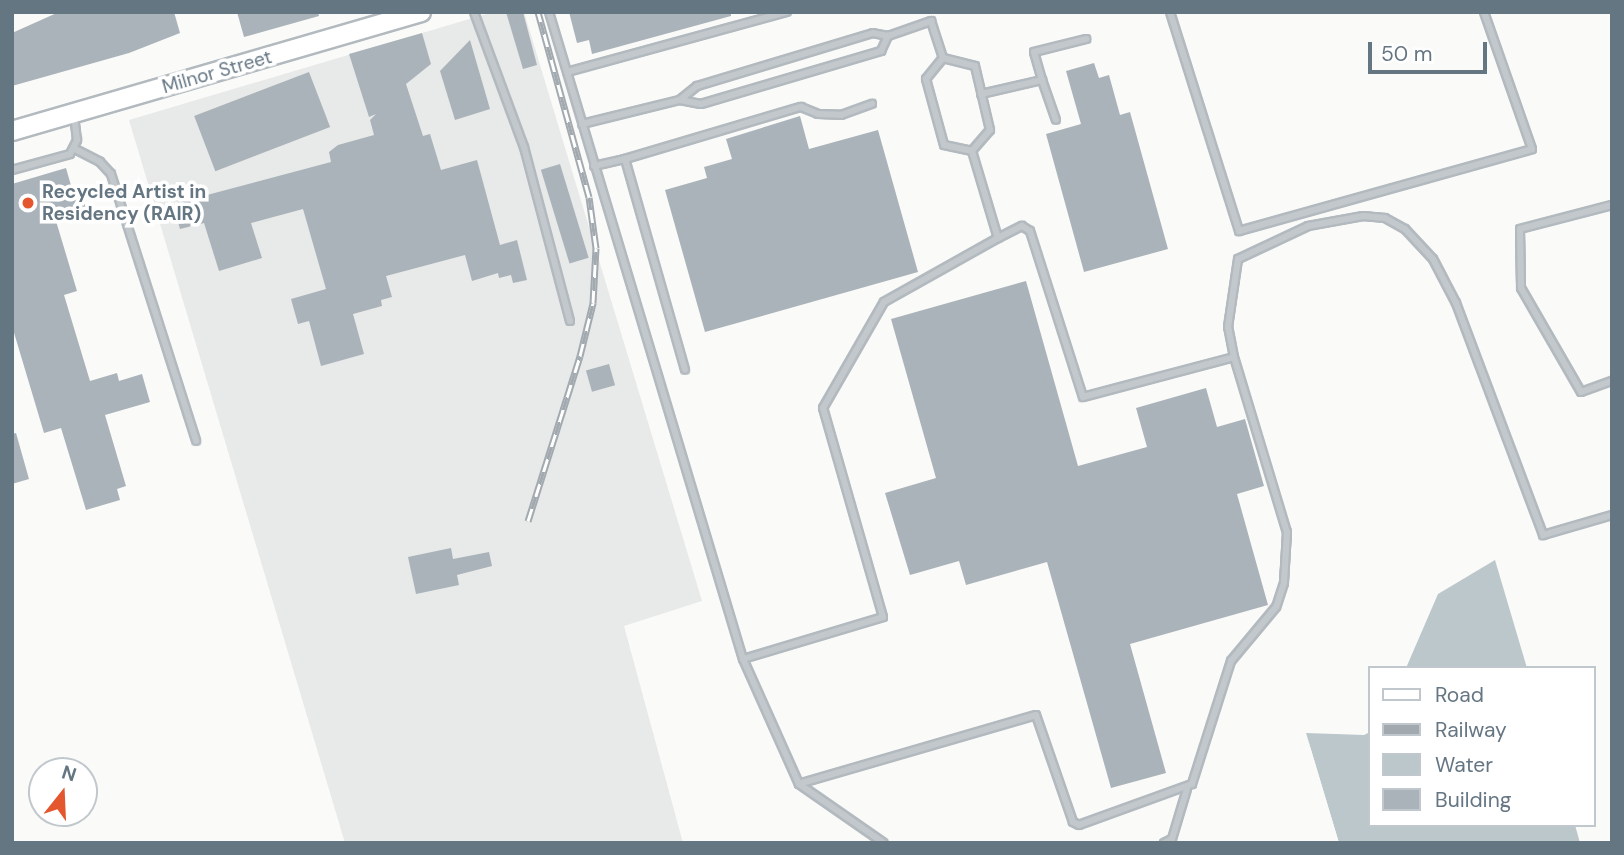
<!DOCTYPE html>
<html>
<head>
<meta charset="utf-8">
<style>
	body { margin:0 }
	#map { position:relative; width:1624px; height:855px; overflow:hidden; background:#fafaf8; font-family:"DM Sans",sans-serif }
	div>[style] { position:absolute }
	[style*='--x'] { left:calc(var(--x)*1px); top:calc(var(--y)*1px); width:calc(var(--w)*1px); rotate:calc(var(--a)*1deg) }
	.built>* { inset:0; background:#e8e9e9 }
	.water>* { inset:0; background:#bbc7cb }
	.pier>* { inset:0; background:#fafaf8 }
	.building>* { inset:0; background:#aab3b9; transform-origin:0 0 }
	.roads { filter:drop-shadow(2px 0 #b3babf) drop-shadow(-2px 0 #b3babf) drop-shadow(0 2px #b3babf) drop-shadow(0 -2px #b3babf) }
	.service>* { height:6px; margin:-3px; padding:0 3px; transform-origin:3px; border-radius:3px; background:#c3c8cc }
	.secondary>* { height:18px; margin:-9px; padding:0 9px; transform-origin:9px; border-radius:9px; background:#fff }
	.rail>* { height:7px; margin-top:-3.5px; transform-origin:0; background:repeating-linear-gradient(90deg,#fff 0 13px,#a2aab0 0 26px); box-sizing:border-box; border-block:2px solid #a2aab0 }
	.dots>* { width:19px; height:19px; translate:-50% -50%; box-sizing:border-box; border:4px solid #fff; border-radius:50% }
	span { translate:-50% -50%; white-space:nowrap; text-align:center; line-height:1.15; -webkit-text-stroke:7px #fff; paint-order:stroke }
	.street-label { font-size:19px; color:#657683 }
	.poi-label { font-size:19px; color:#657683; font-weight:700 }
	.left { translate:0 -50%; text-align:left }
	.frame { position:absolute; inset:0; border:14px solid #657683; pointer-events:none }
	.legend { position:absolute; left:1368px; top:666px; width:228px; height:161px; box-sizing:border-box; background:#fff; border:2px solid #c1c8cd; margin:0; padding:9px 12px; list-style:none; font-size:21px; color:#657683 }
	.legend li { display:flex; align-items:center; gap:14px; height:35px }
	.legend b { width:35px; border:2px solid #c1c8cd }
	.north { position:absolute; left:28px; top:757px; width:70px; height:70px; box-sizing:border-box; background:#fff; border:2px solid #c1c8cd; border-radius:50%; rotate:18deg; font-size:19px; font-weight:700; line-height:28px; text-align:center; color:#657683 }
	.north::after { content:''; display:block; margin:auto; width:24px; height:32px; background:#e4572e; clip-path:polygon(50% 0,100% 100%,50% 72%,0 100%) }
	.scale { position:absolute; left:1368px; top:42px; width:119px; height:32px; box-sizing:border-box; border:4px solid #657683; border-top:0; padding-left:9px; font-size:21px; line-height:24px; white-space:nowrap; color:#657683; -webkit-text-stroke:5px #fff; paint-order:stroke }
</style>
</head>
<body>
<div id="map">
	<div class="built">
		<i style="clip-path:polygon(493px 12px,524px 12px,702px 601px,624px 626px,683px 843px,345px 843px,129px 120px)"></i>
	</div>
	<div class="water">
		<i style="clip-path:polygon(1495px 560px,1527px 668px,1406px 668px,1438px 594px)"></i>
		<i style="clip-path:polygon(1370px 732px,1370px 825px,1575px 825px,1580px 843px,1339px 843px,1306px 733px,1364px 735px)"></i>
	</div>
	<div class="pier">
		<i style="clip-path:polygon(1306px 733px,1339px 843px,1336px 843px)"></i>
	</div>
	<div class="building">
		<i style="clip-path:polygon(59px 12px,174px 12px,180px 33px,129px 53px,12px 86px,12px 33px)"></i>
		<i style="clip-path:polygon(237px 12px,318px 12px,319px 16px,244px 37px)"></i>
		<i style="clip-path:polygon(506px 12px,523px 12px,537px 65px,523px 69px)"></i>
		<i style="clip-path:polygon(569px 12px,731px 12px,731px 16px,592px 54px,589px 40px,577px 43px)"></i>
		<i style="clip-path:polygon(422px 33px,431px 64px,406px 84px,423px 136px,430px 134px,441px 170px,477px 160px,500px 245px,517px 240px,527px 280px,513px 283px,511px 275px,499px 278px,498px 273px,472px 281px,465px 255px,386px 276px,392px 297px,381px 300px,382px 306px,353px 314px,364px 354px,321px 366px,309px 321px,298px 324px,291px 299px,326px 289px,303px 209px,251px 223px,262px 258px,219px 271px,204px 223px,180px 229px,173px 204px,331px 162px,329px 152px,338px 145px,374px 135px,370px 120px,376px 114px,369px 117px,349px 54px)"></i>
		<i style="clip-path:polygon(470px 40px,490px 109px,455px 120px,440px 71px)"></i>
		<i style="clip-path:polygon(1094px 63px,1099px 78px,1109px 75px,1120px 115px,1130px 112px,1168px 249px,1084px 272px,1046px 134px,1081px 124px,1066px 71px)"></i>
		<i style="left:309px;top:72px;width:59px;height:123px;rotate:69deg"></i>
		<i style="clip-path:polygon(800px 116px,809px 149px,878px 130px,918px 272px,705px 332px,665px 190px,707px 178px,704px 167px,732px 159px,726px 139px)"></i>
		<i style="left:560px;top:164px;width:98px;height:20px;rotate:73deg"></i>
		<i style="clip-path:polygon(66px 168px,74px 196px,82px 194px,87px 212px,56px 221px,77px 291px,64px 295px,90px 381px,117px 373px,119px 381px,142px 374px,150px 402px,105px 415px,126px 486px,117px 489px,120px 500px,86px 510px,61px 428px,44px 433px,12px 326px,12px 184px)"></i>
		<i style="clip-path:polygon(1026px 281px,1078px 466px,1147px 447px,1136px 408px,1206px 388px,1217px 427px,1245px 419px,1264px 486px,1237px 494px,1268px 605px,1130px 644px,1166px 773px,1111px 788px,1047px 562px,966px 585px,959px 561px,910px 575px,885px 493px,936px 478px,891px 319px)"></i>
		<i style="left:609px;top:364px;width:22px;height:24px;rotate:74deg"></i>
		<i style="clip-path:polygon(16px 433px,29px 479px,12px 484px,12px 434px)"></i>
		<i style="clip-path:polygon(451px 548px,453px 559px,489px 552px,492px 566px,457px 575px,459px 585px,416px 594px,408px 557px)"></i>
	</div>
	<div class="roads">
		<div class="service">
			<i style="--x:474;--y:12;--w:144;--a:69.7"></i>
			<i style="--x:524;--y:147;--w:180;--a:75.2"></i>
			<i style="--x:549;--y:12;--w:675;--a:73.31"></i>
			<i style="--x:1170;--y:12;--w:230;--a:72.5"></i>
			<i style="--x:1239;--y:231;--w:304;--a:-15.6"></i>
			<i style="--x:1532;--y:149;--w:145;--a:-109.3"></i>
			<i style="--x:888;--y:36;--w:46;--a:-19.2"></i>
			<i style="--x:931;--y:21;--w:39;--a:72"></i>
			<i style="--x:943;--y:58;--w:33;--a:14"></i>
			<i style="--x:975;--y:66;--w:66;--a:76.8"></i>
			<i style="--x:990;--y:130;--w:28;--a:131"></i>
			<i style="--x:943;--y:58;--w:27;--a:129"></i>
			<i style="--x:926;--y:79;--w:68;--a:74.7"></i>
			<i style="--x:944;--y:145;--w:29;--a:12"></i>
			<i style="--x:567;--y:72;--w:228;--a:-15.3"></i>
			<i style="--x:1042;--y:80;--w:42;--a:70.7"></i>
			<i style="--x:981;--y:94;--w:63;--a:-12.9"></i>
			<i style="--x:1042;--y:80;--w:29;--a:-106"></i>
			<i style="--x:1034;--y:52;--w:54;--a:-14"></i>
			<i style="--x:582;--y:124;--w:101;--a:-13.8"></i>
			<i style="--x:680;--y:100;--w:21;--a:11"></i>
			<i style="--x:701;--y:104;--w:188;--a:-16.4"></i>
			<i style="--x:881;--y:51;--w:17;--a:-65"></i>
			<i style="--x:888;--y:36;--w:15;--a:-169"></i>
			<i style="--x:873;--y:33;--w:184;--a:163.2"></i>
			<i style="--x:697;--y:86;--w:22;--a:141"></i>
			<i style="--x:75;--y:149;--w:28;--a:27"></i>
			<i style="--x:100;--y:162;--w:16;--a:47"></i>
			<i style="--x:111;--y:174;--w:280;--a:72.3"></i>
			<i style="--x:972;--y:151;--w:91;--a:73.4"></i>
			<i style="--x:998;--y:238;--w:27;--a:-27"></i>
			<i style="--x:1022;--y:226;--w:9;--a:32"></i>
			<i style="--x:1030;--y:231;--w:174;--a:72.3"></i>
			<i style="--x:1083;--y:397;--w:156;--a:-14.8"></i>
			<i style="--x:1234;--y:357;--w:183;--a:73.2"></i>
			<i style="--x:1287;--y:532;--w:51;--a:93.4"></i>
			<i style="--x:1284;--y:583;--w:25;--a:108"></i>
			<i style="--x:1276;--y:607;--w:70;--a:129.8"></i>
			<i style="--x:1231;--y:661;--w:129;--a:107.6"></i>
			<i style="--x:1192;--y:784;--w:120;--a:160.1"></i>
			<i style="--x:1079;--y:825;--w:7;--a:-153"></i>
			<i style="--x:1073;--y:822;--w:113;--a:-109.1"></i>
			<i style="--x:1036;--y:715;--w:247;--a:163.8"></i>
			<i style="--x:799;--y:784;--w:137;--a:-114.1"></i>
			<i style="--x:743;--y:659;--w:146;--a:-16.7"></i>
			<i style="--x:883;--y:617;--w:217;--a:-106"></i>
			<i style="--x:823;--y:408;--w:122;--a:-60.1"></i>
			<i style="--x:884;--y:302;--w:131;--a:-29.3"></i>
			<i style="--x:625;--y:159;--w:184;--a:-16.5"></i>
			<i style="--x:801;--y:107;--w:18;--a:22"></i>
			<i style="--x:818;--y:114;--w:23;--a:2"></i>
			<i style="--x:841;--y:115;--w:33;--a:-20"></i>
			<i style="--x:594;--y:166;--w:32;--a:-13"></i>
			<i style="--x:625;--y:159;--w:219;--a:74.1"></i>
			<i style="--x:12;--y:170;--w:60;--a:-15.4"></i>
			<i style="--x:70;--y:154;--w:16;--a:-63"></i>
			<i style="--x:77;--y:140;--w:23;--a:-97"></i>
			<i style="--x:1612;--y:205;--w:95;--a:165.4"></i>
			<i style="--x:1520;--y:229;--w:59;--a:89"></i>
			<i style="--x:1521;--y:288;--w:120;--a:60"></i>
			<i style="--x:1581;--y:392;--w:33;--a:-20"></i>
			<i style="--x:1234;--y:357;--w:31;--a:-101"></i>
			<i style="--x:1228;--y:327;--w:69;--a:-81.6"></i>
			<i style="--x:1238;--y:259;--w:77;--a:-25.2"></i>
			<i style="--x:1308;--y:226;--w:56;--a:-10.3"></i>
			<i style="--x:1363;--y:216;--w:22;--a:5"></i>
			<i style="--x:1385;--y:218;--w:23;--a:29"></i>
			<i style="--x:1405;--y:229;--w:41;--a:47"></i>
			<i style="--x:1433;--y:259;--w:50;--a:62.4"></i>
			<i style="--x:1456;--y:303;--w:248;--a:69.4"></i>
			<i style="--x:1543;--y:535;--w:72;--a:-16.2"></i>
			<i style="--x:799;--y:784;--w:103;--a:34.8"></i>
			<i style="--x:1164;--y:843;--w:9;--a:-27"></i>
			<i style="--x:1172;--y:839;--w:52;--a:-73.3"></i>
		</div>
		<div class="secondary">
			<i style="--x:12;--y:131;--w:426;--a:-16.2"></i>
		</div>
	</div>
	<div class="rail">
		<i style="--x:528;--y:521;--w:173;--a:-72.5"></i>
		<i style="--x:580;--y:356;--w:55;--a:-76.2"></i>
		<i style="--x:593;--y:303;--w:55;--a:-86.9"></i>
		<i style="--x:596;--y:248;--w:51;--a:-97.8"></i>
		<i style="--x:589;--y:197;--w:192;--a:-105.4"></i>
	</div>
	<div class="dots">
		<i style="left:28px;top:203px;background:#e4572e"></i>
	</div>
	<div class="street-label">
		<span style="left:217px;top:72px;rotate:-16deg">Milnor Street</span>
	</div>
	<div class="poi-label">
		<span class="left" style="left:42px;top:203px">Recycled Artist in<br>Residency (RAIR)</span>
	</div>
	<div class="frame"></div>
	<ul class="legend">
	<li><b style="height:9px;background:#fff"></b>Road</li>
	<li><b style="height:9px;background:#a2aab0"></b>Railway</li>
	<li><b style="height:19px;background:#bbc7cb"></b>Water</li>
	<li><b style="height:19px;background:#aab3b9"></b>Building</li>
	</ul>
	<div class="north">N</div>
	<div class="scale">50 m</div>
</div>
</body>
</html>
